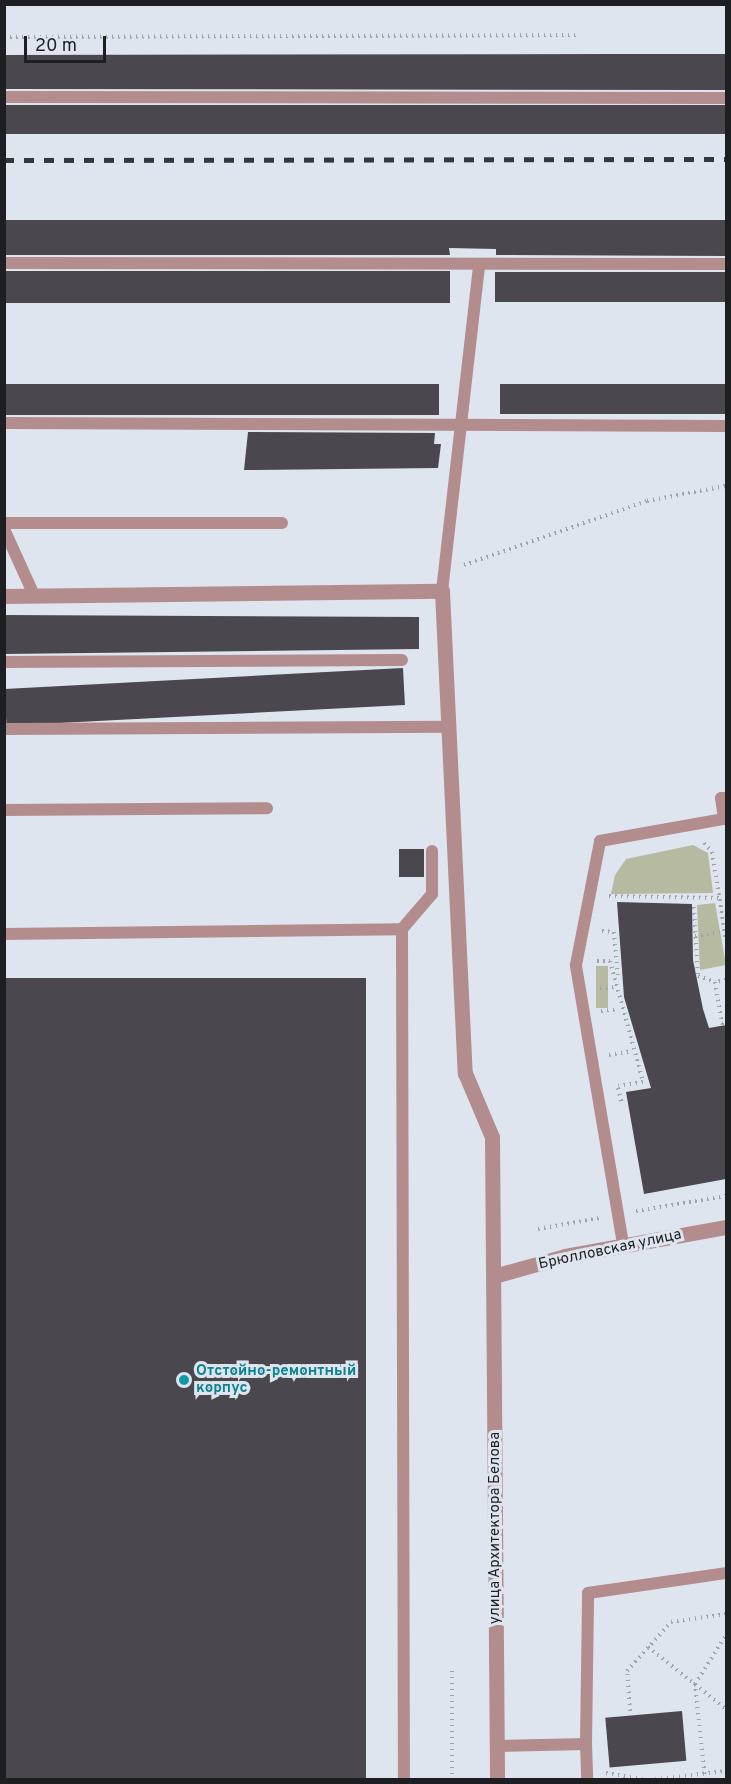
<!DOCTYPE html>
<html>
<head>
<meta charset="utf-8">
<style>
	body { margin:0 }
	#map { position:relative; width:731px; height:1784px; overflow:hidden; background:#dee5ee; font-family:Overpass,sans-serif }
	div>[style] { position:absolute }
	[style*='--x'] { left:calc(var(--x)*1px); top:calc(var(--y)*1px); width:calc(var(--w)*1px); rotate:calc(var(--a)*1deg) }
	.green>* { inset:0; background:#b6baa0; transform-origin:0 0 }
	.building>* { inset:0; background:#4a474f; transform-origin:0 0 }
	.path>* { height:4px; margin-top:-2px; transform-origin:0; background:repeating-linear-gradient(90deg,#9fa4ab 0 1.5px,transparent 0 6px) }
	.lane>* { height:12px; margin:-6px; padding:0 6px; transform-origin:6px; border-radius:6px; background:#b38c8e }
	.street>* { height:15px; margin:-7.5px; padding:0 7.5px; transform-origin:7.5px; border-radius:7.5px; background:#b38c8e }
	.rail>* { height:4.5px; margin-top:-2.25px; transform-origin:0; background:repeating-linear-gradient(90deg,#35373b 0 10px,transparent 0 20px) }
	.dots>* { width:16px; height:16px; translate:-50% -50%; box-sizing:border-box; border:3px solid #dee5ee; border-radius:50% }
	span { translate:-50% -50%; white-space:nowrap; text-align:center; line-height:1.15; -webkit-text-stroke:6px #dee5ee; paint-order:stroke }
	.street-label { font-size:15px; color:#1d1f22 }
	.culture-label { font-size:15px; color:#0d838f; font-weight:700 }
	.left { translate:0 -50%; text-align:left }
	.frame { position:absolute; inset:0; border:6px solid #1d1f22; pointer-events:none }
	.scale { position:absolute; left:24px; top:36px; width:82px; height:27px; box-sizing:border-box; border:3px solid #1d1f22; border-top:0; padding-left:8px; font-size:18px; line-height:21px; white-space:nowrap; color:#1d1f22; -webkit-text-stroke:4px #dee5ee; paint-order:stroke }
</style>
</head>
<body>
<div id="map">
	<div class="green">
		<i style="clip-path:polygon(693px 845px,708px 853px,713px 893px,611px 894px,615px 875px,626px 859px)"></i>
		<i style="clip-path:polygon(715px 903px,726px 965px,700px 970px,697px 905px)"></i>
		<i style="left:596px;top:966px;width:12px;height:42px"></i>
	</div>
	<div class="building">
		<i style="clip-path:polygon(613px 54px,726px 54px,726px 90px,4px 89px,4px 55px)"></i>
		<i style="left:4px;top:105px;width:722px;height:29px"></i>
		<i style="clip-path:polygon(4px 220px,726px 220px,726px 256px,496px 255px,496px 249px,449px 248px,450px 255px,4px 255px)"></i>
		<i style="left:4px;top:271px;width:446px;height:32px"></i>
		<i style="left:495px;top:272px;width:231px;height:30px"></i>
		<i style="left:4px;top:384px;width:435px;height:31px"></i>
		<i style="left:500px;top:384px;width:226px;height:30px"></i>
		<i style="clip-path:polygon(248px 432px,435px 433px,434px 444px,441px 444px,438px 468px,244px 470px)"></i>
		<i style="clip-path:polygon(4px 615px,419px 617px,419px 649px,4px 654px)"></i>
		<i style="left:403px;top:668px;width:37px;height:399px;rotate:87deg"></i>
		<i style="left:399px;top:849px;width:25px;height:28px"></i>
		<i style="clip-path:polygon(617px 902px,692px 904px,693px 960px,703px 1009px,709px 1028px,726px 1025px,726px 1179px,644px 1194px,626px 1092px,651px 1088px,624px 997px)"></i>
		<i style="left:4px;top:978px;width:362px;height:801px"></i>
		<i style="left:682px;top:1711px;width:50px;height:77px;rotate:85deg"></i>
	</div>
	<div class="path">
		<i style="--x:4;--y:37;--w:575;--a:-0.2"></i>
		<i style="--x:464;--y:565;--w:194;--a:-19.3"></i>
		<i style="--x:647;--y:501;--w:80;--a:-10.8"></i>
		<i style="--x:704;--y:843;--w:12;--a:48"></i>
		<i style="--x:712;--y:852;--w:89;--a:81"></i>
		<i style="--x:609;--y:896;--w:110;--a:1"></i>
		<i style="--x:694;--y:907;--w:69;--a:86.7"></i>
		<i style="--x:698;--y:976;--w:18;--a:19"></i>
		<i style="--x:602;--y:931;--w:12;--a:5"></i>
		<i style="--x:614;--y:932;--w:45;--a:84.9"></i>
		<i style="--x:695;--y:936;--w:30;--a:-8"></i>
		<i style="--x:597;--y:961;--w:13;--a:0"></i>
		<i style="--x:610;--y:961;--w:125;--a:74.7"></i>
		<i style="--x:643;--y:1082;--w:25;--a:171"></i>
		<i style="--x:726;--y:980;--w:11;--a:170"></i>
		<i style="--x:715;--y:982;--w:43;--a:80.5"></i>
		<i style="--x:722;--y:1024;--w:4;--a:-14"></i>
		<i style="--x:600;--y:988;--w:15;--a:-4"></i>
		<i style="--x:601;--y:1011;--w:18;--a:-6"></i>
		<i style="--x:609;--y:1055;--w:23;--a:-10"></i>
		<i style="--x:618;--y:1088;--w:16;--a:76"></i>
		<i style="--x:636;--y:1211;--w:91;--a:-9.5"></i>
		<i style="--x:538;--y:1229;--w:62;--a:-10.2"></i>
		<i style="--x:648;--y:1647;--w:100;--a:38.5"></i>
		<i style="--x:630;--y:1711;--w:40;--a:-94.3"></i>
		<i style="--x:627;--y:1671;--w:66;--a:-48.1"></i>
		<i style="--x:671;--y:1622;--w:56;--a:-8.3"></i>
		<i style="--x:606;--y:1773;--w:42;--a:9.7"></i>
		<i style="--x:452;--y:1780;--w:112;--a:-90"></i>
		<i style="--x:649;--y:1780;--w:78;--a:-6.7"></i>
		<i style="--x:705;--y:1780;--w:97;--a:-95.9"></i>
		<i style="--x:695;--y:1684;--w:58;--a:-57.7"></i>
	</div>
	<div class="lane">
		<i style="--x:4;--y:97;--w:722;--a:0.08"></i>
		<i style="--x:4;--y:263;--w:722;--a:0.08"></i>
		<i style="--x:4;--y:423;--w:722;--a:0.24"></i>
		<i style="--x:4;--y:523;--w:278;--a:0"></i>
		<i style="--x:4;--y:529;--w:72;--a:65.6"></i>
		<i style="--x:442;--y:591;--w:329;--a:-83.5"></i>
		<i style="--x:4;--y:662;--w:398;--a:-0.3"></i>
		<i style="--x:4;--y:729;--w:446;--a:-0.3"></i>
		<i style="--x:4;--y:810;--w:263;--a:-0.4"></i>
		<i style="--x:402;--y:929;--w:46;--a:-49.4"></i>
		<i style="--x:432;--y:894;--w:43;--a:-90"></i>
		<i style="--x:4;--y:934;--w:398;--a:-0.7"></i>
		<i style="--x:402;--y:929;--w:851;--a:89.87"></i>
		<i style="--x:623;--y:1244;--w:283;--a:-99.6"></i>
		<i style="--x:576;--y:965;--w:126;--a:-79"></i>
		<i style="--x:600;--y:841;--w:126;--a:-10.1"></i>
		<i style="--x:724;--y:819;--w:21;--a:-98"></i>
		<i style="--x:721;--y:798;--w:5;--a:0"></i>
		<i style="--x:586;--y:1744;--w:36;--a:88"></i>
		<i style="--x:496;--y:1746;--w:90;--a:-1.3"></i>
		<i style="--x:586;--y:1744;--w:151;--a:-89.2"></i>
		<i style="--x:588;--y:1593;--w:139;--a:-8.2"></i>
	</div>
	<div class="street">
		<i style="--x:4;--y:596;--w:438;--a:-0.7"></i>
		<i style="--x:442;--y:591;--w:483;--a:87.3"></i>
		<i style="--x:465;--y:1073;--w:69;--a:67.1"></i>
		<i style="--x:492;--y:1137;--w:643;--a:89.55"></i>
		<i style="--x:494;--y:1276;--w:74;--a:-15.7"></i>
		<i style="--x:565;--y:1256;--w:164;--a:-10.2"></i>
	</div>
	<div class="rail">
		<i style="--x:4;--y:160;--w:722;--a:-0.08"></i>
	</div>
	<div class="dots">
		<i style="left:184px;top:1380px;background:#0f9aa8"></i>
	</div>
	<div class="street-label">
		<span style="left:610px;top:1250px;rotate:-12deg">Брюлловская улица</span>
		<span style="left:496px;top:1528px;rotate:-90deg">улица Архитектора Белова</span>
	</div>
	<div class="culture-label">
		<span class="left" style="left:196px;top:1380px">Отстойно-ремонтный<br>корпус</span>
	</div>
	<div class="frame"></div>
	<div class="scale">20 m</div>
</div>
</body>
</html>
